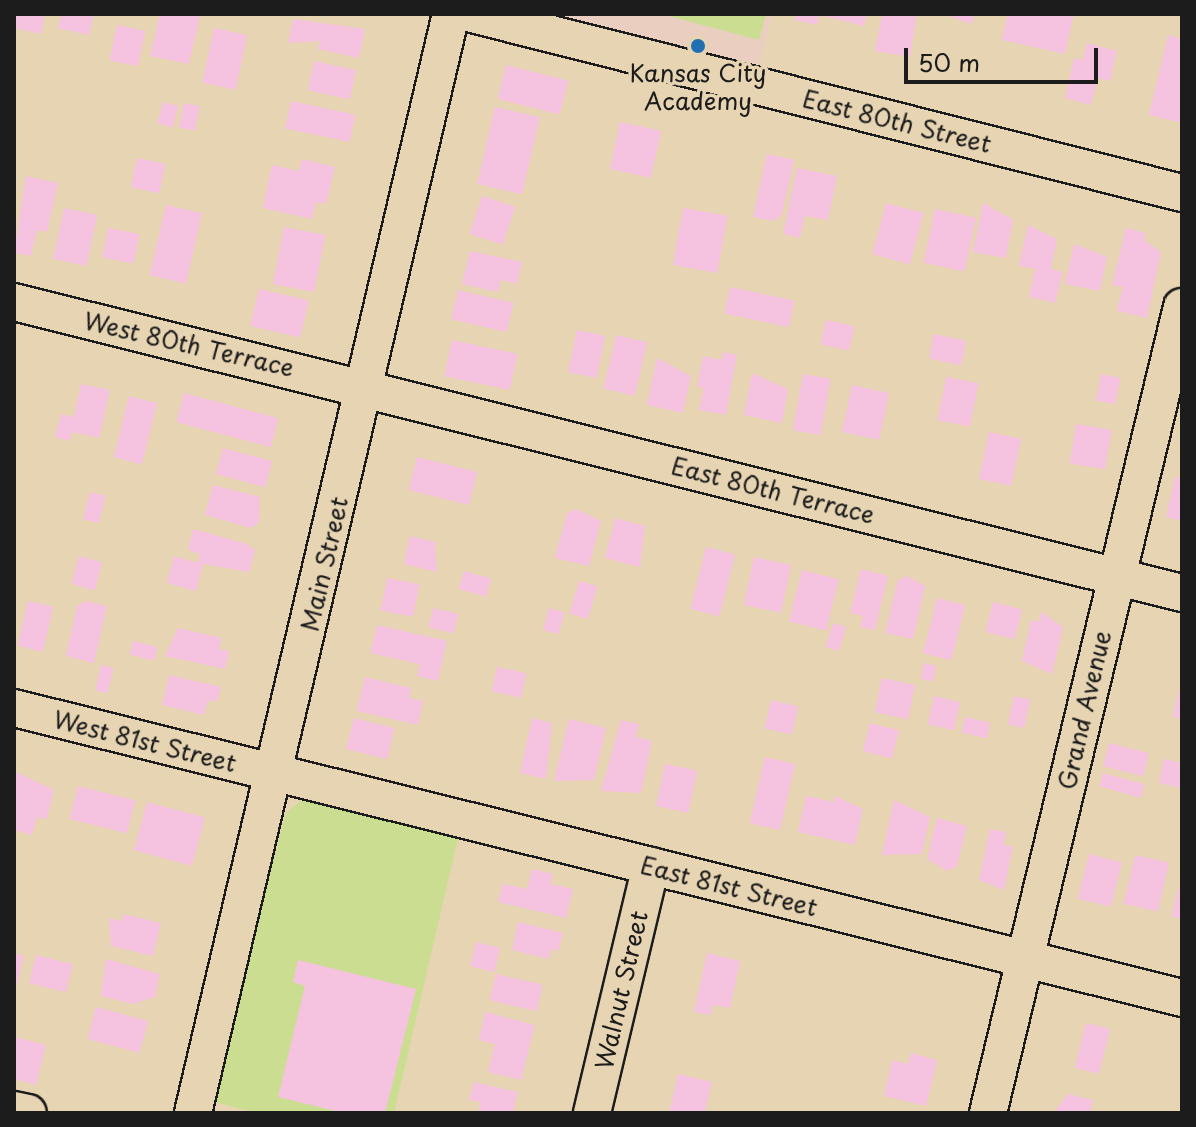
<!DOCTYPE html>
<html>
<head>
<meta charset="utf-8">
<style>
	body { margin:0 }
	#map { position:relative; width:1196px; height:1127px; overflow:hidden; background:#e6d4b2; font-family:"Playpen Sans",sans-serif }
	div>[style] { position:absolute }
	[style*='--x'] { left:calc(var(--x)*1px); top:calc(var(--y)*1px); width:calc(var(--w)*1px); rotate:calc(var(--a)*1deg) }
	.built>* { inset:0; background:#eacfc0 }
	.green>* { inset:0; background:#cbdd91 }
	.building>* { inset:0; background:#f5c2e0; transform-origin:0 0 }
	.roads { filter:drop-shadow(2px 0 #1c1c1c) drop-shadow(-2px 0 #1c1c1c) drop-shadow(0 2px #1c1c1c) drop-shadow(0 -2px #1c1c1c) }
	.minor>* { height:36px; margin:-18px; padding:0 18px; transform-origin:18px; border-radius:18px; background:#e6d4b2 }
	.dots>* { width:22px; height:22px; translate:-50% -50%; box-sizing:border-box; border:4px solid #e6d4b2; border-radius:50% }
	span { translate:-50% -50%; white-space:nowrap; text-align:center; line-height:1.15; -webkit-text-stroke:7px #e6d4b2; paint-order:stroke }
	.poi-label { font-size:24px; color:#1c1c1c }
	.street-label { font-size:24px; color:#1c1c1c }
	.frame { position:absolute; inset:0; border:16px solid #1c1c1c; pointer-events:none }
	.scale { position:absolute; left:904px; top:48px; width:194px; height:36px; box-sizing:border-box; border:4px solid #1c1c1c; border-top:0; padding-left:10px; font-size:24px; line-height:28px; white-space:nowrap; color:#1c1c1c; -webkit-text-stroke:6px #e6d4b2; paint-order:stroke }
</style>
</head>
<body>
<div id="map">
	<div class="built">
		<i style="clip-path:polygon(505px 14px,772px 14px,757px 78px)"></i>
	</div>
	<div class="green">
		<i style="clip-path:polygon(661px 14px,766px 14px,759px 40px)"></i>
		<i style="clip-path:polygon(304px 798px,459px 834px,394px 1113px,257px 1113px,207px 1100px,286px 813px)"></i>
	</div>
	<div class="building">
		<i style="clip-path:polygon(15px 14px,45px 14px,41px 34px,14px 28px)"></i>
		<i style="clip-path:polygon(61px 14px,94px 14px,89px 35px,58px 28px)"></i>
		<i style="clip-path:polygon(160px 14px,200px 15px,189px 64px,150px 56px)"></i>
		<i style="clip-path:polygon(797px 14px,867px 14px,864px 26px,819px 15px,817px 25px,795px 20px)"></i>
		<i style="clip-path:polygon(882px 14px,917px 14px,910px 57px,875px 51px)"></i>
		<i style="clip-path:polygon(943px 14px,975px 14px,972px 24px)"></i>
		<i style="clip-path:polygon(1008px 14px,1074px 14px,1065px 54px,1002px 40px)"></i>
		<i style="clip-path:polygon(293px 19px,365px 29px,359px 58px,318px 49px,320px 41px,288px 43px)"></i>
		<i style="left:117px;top:25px;width:29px;height:36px;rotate:12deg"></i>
		<i style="left:214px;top:28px;width:34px;height:56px;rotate:12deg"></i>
		<i style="clip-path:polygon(1168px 35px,1182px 39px,1182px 123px,1149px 115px)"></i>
		<i style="clip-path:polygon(1087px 43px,1117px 51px,1110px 81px,1098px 78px,1091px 105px,1065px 98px,1074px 58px,1083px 60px)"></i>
		<i style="left:314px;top:61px;width:43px;height:30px;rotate:12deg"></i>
		<i style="left:506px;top:65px;width:64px;height:35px;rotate:14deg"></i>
		<i style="left:291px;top:101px;width:66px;height:28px;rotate:12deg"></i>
		<i style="left:163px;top:102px;width:16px;height:22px;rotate:15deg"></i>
		<i style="left:184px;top:103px;width:16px;height:25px;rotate:11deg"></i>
		<i style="left:495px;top:107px;width:46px;height:79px;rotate:13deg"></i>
		<i style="left:620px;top:122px;width:42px;height:48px;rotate:12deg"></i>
		<i style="clip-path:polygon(767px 154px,794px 160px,782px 215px,773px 221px,753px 217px)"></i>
		<i style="left:137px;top:158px;width:29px;height:30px;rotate:12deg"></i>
		<i style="clip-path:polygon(302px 159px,335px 167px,326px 204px,316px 202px,312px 219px,263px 208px,272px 165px,299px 171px)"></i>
		<i style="clip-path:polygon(797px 168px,837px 176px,828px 220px,805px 216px,800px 238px,783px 234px)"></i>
		<i style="clip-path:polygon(26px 176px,58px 183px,47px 232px,37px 230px,31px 256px,14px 253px)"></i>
		<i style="left:482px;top:196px;width:35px;height:40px;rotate:18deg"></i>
		<i style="left:886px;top:203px;width:39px;height:53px;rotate:15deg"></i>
		<i style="clip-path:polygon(983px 203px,1013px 220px,1006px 258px,973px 252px)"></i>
		<i style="left:166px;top:205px;width:37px;height:72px;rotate:13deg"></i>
		<i style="left:64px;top:208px;width:34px;height:52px;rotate:12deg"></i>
		<i style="left:683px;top:208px;width:45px;height:58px;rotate:10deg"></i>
		<i style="left:935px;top:209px;width:42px;height:55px;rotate:12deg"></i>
		<i style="clip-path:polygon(1028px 225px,1057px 239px,1051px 269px,1063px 272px,1055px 303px,1029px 297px,1035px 269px,1019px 266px)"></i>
		<i style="left:284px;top:227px;width:42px;height:58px;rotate:11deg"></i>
		<i style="left:108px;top:228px;width:32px;height:30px;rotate:11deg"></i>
		<i style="clip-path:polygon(1126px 228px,1146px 233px,1144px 240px,1161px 252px,1147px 318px,1117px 311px,1123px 287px,1112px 285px)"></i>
		<i style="clip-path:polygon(1074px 244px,1107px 257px,1100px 291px,1065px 284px)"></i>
		<i style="clip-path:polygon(470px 251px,522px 262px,517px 284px,501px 280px,498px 292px,462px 284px)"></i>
		<i style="left:730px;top:287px;width:66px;height:27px;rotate:12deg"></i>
		<i style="left:259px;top:289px;width:51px;height:38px;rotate:13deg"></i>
		<i style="left:458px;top:290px;width:57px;height:30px;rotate:13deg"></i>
		<i style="left:826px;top:320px;width:29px;height:25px;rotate:12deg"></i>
		<i style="left:577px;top:330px;width:29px;height:43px;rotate:12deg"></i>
		<i style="left:934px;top:334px;width:33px;height:25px;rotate:12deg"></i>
		<i style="left:616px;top:335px;width:32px;height:55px;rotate:13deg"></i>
		<i style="left:452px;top:340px;width:67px;height:37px;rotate:12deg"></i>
		<i style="clip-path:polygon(723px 352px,737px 355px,726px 415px,699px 410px,704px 388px,697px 387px,703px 356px,722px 360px)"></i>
		<i style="clip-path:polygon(657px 358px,691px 376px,683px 413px,647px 405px)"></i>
		<i style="clip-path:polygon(752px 373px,788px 389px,782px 423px,744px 415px)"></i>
		<i style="left:803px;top:374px;width:28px;height:57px;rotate:10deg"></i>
		<i style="left:1101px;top:374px;width:20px;height:27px;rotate:11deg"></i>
		<i style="left:946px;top:377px;width:33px;height:44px;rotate:11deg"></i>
		<i style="clip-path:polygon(81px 384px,110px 390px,99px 438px,72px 432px,70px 441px,55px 437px,61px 414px,74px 417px)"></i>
		<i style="left:852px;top:385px;width:38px;height:48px;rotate:12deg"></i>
		<i style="left:184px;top:393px;width:98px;height:30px;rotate:15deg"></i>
		<i style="left:129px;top:396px;width:29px;height:63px;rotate:14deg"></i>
		<i style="left:1076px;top:424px;width:36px;height:40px;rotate:9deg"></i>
		<i style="left:989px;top:432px;width:33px;height:48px;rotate:12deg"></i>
		<i style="left:223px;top:448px;width:51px;height:27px;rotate:15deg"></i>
		<i style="left:417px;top:457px;width:62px;height:34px;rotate:14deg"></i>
		<i style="clip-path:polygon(1175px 477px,1182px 478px,1182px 521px,1166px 517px)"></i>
		<i style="clip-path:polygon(213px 485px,260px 497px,259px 522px,251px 528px,205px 515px)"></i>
		<i style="left:90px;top:492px;width:16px;height:28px;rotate:14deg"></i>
		<i style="clip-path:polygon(576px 509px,601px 521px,589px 566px,555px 558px,567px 513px)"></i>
		<i style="clip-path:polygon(615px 518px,645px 526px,640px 567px,605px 558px)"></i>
		<i style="clip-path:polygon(193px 529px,247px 544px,255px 550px,249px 572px,203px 564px,196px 591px,167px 583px,174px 556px,198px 563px,200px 554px,188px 550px)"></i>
		<i style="clip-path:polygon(410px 536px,435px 542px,437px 572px,404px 564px)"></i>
		<i style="left:706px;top:547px;width:30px;height:64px;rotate:14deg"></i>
		<i style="left:79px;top:556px;width:24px;height:29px;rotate:15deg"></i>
		<i style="left:754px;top:557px;width:38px;height:49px;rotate:12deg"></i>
		<i style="clip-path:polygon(861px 569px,888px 576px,875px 630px,860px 627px,863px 616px,850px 613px)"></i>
		<i style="left:802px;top:570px;width:38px;height:53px;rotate:14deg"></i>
		<i style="left:464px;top:571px;width:28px;height:19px;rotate:15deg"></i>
		<i style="clip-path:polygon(907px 576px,925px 586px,913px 639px,885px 633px,898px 580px)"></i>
		<i style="left:387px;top:578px;width:33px;height:33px;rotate:11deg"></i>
		<i style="left:579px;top:581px;width:19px;height:34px;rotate:16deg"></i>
		<i style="left:937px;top:598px;width:29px;height:57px;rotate:14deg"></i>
		<i style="left:28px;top:601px;width:26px;height:46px;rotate:13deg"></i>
		<i style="clip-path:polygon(86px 601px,107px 606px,94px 663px,66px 656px,77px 606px)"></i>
		<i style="left:993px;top:602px;width:30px;height:31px;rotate:14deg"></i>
		<i style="left:433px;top:608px;width:26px;height:20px;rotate:13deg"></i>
		<i style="left:549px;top:608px;width:16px;height:23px;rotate:15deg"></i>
		<i style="clip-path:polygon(1041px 612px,1063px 627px,1052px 674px,1022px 661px,1031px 620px,1039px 622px)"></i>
		<i style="left:833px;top:623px;width:14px;height:25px;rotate:17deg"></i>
		<i style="clip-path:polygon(377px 625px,447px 641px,438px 681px,417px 676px,420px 664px,370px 653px)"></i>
		<i style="clip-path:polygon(178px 628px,222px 638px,219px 649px,229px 651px,225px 669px,165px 656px)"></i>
		<i style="left:133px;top:641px;width:25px;height:14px;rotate:14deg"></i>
		<i style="left:924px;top:663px;width:13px;height:16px;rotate:13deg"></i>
		<i style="left:101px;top:665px;width:13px;height:26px;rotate:13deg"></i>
		<i style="left:497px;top:667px;width:30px;height:25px;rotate:12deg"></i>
		<i style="clip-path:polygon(169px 675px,221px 687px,217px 702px,208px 700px,204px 715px,162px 705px)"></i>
		<i style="clip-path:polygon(365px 677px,411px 688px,409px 698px,423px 701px,418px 725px,357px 711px)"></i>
		<i style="left:882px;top:678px;width:34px;height:35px;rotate:12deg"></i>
		<i style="clip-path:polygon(1182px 680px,1182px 719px,1172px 717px)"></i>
		<i style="left:934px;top:696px;width:27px;height:29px;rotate:13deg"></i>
		<i style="left:1014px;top:696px;width:17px;height:29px;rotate:13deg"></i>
		<i style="left:771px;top:700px;width:28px;height:29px;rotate:13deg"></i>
		<i style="left:965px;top:717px;width:26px;height:16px;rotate:13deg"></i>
		<i style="left:354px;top:718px;width:42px;height:32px;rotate:14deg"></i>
		<i style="clip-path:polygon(532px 718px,552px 723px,546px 779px,520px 773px)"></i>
		<i style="clip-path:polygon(569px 719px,606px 728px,594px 780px,554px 781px)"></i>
		<i style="clip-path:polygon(621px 720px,639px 724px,636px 737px,652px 741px,641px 793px,601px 791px)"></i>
		<i style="left:870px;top:723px;width:30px;height:29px;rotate:14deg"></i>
		<i style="left:1109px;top:743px;width:41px;height:24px;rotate:14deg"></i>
		<i style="left:765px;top:757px;width:31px;height:68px;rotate:13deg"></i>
		<i style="clip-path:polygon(1164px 759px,1182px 763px,1182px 788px,1159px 783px)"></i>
		<i style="left:665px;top:764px;width:33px;height:43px;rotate:12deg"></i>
		<i style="clip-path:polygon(14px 771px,54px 790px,47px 819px,37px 817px,32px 835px,14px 830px)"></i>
		<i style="left:1103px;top:773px;width:43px;height:14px;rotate:15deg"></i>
		<i style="left:78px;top:786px;width:59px;height:34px;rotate:14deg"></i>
		<i style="clip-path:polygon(806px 796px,834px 802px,835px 796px,863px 809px,855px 845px,798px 832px)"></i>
		<i style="clip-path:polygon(894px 800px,930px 817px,922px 854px,882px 855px)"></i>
		<i style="left:147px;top:802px;width:60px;height:50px;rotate:15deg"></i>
		<i style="clip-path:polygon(937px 818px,967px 826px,957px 866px,947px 871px,927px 859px)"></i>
		<i style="clip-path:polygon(990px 829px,1006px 832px,1004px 845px,1013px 847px,1004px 890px,979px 880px)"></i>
		<i style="left:1089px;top:854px;width:34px;height:46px;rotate:14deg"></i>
		<i style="left:1135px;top:855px;width:35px;height:50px;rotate:13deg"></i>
		<i style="clip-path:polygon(532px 869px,553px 874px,550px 884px,573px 889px,566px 918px,498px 902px,503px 884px,527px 889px)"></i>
		<i style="clip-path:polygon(1182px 877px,1182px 919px,1171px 916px)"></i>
		<i style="clip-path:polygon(123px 914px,161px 923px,153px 956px,111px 946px,109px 918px,122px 921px)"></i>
		<i style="clip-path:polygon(518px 922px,563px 933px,558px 951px,551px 949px,549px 959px,512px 950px)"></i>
		<i style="left:476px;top:942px;width:25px;height:25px;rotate:14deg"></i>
		<i style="clip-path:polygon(14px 953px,24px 956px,15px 992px,14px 992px)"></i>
		<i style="clip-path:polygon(707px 953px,740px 961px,730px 1008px,713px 1005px,711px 1015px,694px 1012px)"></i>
		<i style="left:36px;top:955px;width:38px;height:29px;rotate:14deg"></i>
		<i style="clip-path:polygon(106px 959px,160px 974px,155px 997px,133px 1004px,101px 996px)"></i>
		<i style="clip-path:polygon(298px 960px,416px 989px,385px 1113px,344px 1113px,278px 1097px,305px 986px,293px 982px)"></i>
		<i style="left:496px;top:974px;width:48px;height:27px;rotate:13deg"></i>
		<i style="left:96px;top:1007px;width:54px;height:33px;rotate:15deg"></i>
		<i style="clip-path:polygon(485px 1012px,535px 1025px,521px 1080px,488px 1072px,495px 1044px,479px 1040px)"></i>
		<i style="left:1086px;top:1023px;width:25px;height:46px;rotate:14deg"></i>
		<i style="clip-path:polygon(15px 1037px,46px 1045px,36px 1085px,14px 1079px)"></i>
		<i style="clip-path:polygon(911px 1053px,937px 1060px,926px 1106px,884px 1096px,892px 1060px,908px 1064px)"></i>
		<i style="clip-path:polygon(678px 1074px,712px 1082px,705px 1112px,669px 1113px)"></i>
		<i style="clip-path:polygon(474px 1082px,518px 1092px,513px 1113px,478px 1113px,481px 1102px,469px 1100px)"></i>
		<i style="clip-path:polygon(1068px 1094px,1093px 1100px,1090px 1113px,1053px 1113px)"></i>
	</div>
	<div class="roads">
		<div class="minor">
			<i style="--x:472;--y:14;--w:732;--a:14.15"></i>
			<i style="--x:14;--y:302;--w:1204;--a:13.99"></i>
			<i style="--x:14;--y:708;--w:1203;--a:13.94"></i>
			<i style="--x:14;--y:1110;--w:14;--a:12"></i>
			<i style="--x:193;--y:1113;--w:1129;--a:-76.79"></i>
			<i style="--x:592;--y:1113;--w:254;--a:-76.6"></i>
			<i style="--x:988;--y:1113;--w:829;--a:-76.47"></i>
		</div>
	</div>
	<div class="dots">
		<i style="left:698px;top:46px;background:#1f6fb2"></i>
	</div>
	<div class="poi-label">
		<span style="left:698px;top:87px">Kansas City<br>Academy</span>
	</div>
	<div class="street-label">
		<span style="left:897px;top:121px;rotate:14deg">East 80th Street</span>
		<span style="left:189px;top:344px;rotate:13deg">West 80th Terrace</span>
		<span style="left:773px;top:490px;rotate:14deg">East 80th Terrace</span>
		<span style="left:324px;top:564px;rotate:-77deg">Main Street</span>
		<span style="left:1084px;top:710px;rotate:-77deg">Grand Avenue</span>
		<span style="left:145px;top:741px;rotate:14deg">West 81st Street</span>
		<span style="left:729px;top:886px;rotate:14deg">East 81st Street</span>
		<span style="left:621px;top:990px;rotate:-77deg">Walnut Street</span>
	</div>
	<div class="frame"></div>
	<div class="scale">50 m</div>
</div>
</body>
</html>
